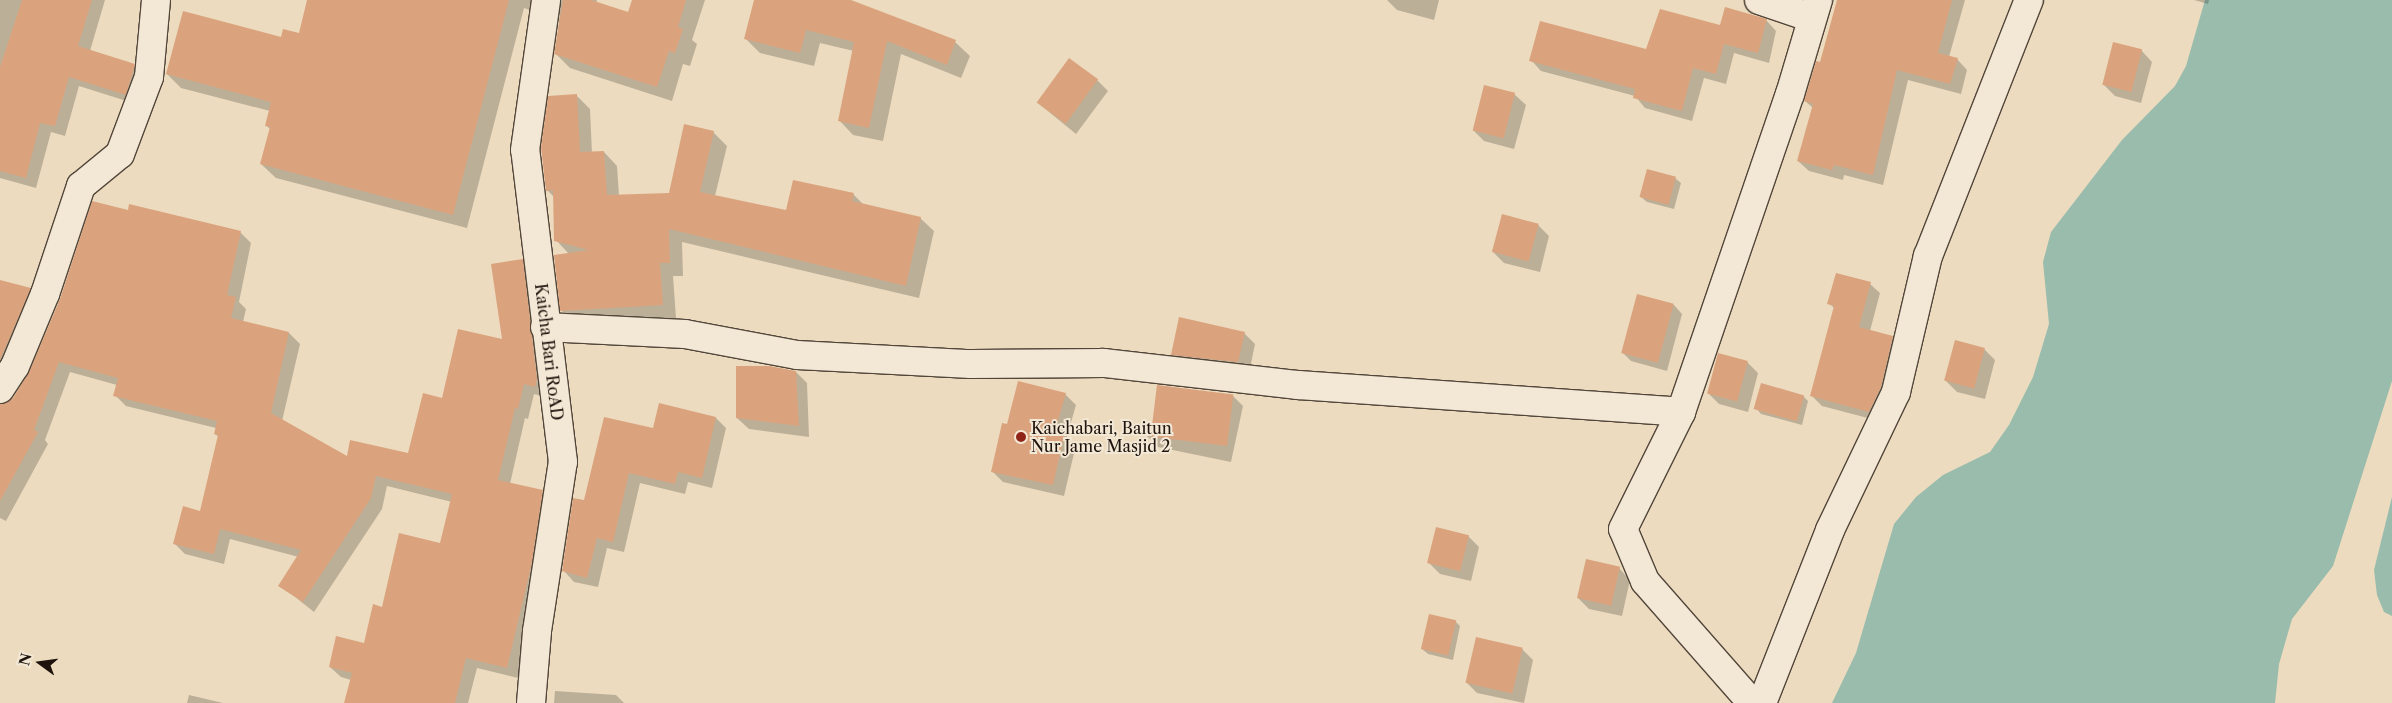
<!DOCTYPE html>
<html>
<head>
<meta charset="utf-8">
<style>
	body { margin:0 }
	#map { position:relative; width:2392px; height:703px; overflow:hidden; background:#ecdbbf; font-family:"Libre Caslon Text",serif }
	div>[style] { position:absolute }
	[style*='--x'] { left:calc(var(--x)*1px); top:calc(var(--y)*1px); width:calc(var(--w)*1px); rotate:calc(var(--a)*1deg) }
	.water>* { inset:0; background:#99bcad }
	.shadow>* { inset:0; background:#0003 }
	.building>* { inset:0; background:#daa37d; transform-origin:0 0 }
	.roads { filter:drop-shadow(1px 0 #52463a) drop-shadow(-1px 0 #52463a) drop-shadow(0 1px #52463a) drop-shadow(0 -1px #52463a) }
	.street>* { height:28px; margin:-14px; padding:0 14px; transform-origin:14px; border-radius:14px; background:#f3e8d5 }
	.dots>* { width:14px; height:14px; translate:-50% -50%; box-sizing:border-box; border:2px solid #f3e8d5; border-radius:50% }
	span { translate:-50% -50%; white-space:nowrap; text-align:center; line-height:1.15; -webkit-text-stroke:4px #f3e8d5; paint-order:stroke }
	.street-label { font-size:16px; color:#1e140d }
	.poi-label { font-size:16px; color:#1e140d }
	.left { translate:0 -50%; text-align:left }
	.north { position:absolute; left:15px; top:638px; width:50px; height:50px; -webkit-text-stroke:4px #f3e8d5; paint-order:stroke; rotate:284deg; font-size:14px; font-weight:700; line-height:20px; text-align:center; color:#1e140d }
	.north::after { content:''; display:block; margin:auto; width:18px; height:22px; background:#1e140d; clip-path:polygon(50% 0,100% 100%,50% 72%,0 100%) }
</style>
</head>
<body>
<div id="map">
	<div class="water">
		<i style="clip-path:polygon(2205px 0,2392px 0,2392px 381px,2333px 566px,2292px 619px,2279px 664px,2275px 703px,1832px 703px,1856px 653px,1894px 524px,1916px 497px,1943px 475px,1990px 452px,2009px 425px,2033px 377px,2049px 324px,2043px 262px,2051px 232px,2122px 140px,2175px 86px,2186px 66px)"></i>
		<i style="clip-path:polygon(2392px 497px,2392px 616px,2384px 612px,2377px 595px,2374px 570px)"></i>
	</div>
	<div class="shadow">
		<i style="clip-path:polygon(0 0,105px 0,90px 51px,134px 65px,144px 75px,136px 104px,79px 86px,65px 136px,51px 132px,36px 188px,0 178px)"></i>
		<i style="clip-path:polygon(309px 0,554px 0,533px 11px,524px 8px,467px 228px,276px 178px,261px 164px,271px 130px,266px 125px,270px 111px,181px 88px,167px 74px,300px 35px)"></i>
		<i style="clip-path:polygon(561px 0,597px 0,596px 3px,629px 13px,634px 0,705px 0,692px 40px,697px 44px,690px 66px,683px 64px,672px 101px,570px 68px,556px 54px)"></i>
		<i style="clip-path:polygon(755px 0,846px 0,955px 42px,970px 56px,961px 78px,901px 54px,883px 141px,853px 135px,839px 120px,854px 51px,820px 43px,814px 66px,760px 53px,745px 38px)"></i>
		<i style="clip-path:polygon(1387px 0,1439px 0,1434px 20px,1397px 10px)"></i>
		<i style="clip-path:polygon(1838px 0,1965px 0,1949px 57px,1957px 59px,1967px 70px,1961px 94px,1908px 80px,1883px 185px,1844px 175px,1843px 180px,1809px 171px,1798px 161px,1813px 108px,1805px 101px,1821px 64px)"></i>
		<i style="clip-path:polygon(2194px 0,2209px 0,2208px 4px)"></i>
		<i style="clip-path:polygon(1766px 20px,1776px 31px,1769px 63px,1734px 53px,1726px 84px,1704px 78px,1692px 121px,1645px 108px,1635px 96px,1541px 71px,1531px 60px,1647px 50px,1721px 27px)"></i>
		<i style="clip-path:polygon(2141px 50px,2152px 62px,2141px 103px,2115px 96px,2104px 85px)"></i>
		<i style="clip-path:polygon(1097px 80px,1108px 91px,1076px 134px,1038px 103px)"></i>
		<i style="clip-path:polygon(1514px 94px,1526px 105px,1514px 149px,1484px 141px,1473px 130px)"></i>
		<i style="clip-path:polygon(576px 95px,590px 109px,592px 153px,604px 152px,617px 166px,619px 196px,670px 195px,713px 132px,727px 146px,715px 196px,787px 212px,853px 194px,864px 205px,920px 218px,934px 231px,919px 298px,682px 242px,683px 276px,673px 276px,676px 318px,575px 324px,562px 311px,569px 254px,556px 240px,555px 198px,547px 190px)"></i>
		<i style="clip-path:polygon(1675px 178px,1681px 183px,1674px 209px,1647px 202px,1641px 197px)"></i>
		<i style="clip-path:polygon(129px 212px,240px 232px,251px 243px,239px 302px,246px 309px,243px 322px,289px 333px,300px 344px,282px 421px,348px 458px,408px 455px,443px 399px,503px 341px,522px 261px,533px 272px,546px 397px,534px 394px,528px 419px,525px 418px,510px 484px,542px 492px,553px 502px,542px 573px,518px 678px,477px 668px,468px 703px,345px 703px,351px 680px,341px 677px,330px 667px,365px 644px,383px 608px,441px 545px,452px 502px,387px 486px,382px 509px,314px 612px,280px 585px,299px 557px,230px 539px,224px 564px,185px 554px,175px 544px,201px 512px,219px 437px,215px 434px,216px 428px,126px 406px,115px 395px,117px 385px,70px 372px,45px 440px,48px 444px,6px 521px,0 518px,0 412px,14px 399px)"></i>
		<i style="clip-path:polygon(1538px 225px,1549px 236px,1540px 272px,1504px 263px,1493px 252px)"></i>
		<i style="clip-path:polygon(0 281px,30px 289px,35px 295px,0 375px)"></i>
		<i style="clip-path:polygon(1870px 284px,1880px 293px,1870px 331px,1893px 337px,1902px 347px,1879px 421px,1822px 406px,1812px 396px,1835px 309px,1829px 303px)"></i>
		<i style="clip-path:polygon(1638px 296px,1674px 305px,1682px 314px,1667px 371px,1631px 361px,1623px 353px)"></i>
		<i style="clip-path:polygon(1244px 333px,1255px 344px,1249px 373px,1183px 365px,1172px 354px)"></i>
		<i style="clip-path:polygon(1984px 349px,1995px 360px,1985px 399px,1957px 392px,1946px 381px)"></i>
		<i style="clip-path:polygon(1747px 362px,1758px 373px,1748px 412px,1719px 404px,1708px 393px)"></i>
		<i style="clip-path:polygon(796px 372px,807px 383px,809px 437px,749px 429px,737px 418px)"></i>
		<i style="clip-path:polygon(1065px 394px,1076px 405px,1066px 440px,1075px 449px,1064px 496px,1003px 482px,992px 471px,1008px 426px)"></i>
		<i style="clip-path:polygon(1232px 395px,1243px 406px,1231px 462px,1158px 447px,1147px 436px)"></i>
		<i style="clip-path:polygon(1803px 396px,1808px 401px,1802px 425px,1761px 414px,1756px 408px)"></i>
		<i style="clip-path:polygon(660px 405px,716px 418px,726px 428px,712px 488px,688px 482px,685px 494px,640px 483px,624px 552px,607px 548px,598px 587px,574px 582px,564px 571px,585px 502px,654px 430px)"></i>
		<i style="clip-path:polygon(1468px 536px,1479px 547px,1471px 581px,1440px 574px,1429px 563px)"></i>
		<i style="clip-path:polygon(1619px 568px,1630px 580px,1622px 616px,1589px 609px,1578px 598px)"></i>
		<i style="clip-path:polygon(1455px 621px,1460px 626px,1453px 660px,1428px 654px,1422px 649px)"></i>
		<i style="clip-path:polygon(1522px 649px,1533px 660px,1524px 703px,1477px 693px,1466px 682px)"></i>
		<i style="clip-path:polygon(555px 691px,616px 695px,624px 703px,554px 703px)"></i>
		<i style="clip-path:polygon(189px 695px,223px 703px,187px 703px)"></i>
	</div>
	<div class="building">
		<i style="clip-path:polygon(22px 0,92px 0,78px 46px,135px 64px,126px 95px,69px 77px,55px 126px,40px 123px,26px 178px,0 171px,0 67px)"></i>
		<i style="clip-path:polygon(307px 0,509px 0,453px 215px,260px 164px,270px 127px,265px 126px,271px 102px,166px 74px,183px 11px,281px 37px,283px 29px,299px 33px)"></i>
		<i style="clip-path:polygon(563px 0,591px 0,628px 12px,632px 0,686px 0,678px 27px,683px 29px,675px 53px,669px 51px,657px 87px,554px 54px)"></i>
		<i style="clip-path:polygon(754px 0,851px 0,956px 40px,947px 65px,887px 41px,869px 128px,838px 121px,854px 42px,806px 30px,800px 53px,744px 39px)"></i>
		<i style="clip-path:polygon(1837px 0,1952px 0,1938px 53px,1958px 58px,1950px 84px,1897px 70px,1873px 175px,1834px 165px,1832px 170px,1797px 161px,1813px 104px,1804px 101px,1816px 61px,1820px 62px)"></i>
		<i style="clip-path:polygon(1725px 7px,1767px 19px,1758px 53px,1724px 44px,1716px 74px,1693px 68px,1682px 111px,1633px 98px,1635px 89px,1529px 61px,1540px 21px,1646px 49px,1660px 9px,1720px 25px)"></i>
		<i style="left:2113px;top:42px;width:30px;height:44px;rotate:14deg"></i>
		<i style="left:1069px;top:58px;width:36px;height:55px;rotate:36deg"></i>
		<i style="left:1484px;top:85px;width:32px;height:47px;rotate:14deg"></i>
		<i style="clip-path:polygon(577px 94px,580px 152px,604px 151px,607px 195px,669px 193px,684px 124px,714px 131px,700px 192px,786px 210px,793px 180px,854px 193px,852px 201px,921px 217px,906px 286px,669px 229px,670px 263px,660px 263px,663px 305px,560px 311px,554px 255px,589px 250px,554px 241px,553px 190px,546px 191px,541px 147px,548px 96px)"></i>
		<i style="left:1647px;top:169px;width:30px;height:29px;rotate:15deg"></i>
		<i style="clip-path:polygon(92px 201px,128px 210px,129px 204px,241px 231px,227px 295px,236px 297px,231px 318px,289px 332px,271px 413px,347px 456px,350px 440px,408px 453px,423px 393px,442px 398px,458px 329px,502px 339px,491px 264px,523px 259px,537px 379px,535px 387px,524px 384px,518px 409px,515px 408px,498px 480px,543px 490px,532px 562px,507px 668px,466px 658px,455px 703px,344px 703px,352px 673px,329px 667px,336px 636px,364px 643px,373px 604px,382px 607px,399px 533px,440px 543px,452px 494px,376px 476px,371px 498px,303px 602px,278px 586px,301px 550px,220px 529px,214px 554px,173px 544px,183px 506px,200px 511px,218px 435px,214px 434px,217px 421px,113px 396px,118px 378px,59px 362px,34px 430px,38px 432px,0 501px,0 404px,13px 398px,29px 372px,60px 299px)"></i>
		<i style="left:1502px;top:214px;width:38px;height:39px;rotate:15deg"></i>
		<i style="clip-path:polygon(1836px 273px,1871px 282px,1859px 327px,1893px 336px,1881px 387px,1869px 412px,1810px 396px,1834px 306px,1827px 304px)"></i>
		<i style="clip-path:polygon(0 280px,31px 288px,0 360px)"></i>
		<i style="left:1637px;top:294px;width:38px;height:61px;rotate:15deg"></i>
		<i style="clip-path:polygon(1179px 317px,1245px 332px,1238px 362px,1171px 355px)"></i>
		<i style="left:1955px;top:340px;width:31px;height:42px;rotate:15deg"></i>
		<i style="left:1718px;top:353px;width:31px;height:42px;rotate:15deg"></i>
		<i style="clip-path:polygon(736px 366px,769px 366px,796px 371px,799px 426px,736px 418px)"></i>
		<i style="clip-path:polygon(1018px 381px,1066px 393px,1054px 434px,1064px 436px,1053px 485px,991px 472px,1002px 423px,1007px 424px)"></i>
		<i style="left:1761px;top:383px;width:45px;height:27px;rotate:16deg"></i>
		<i style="left:1157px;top:385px;width:77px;height:52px;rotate:7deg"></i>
		<i style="clip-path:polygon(659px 403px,716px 417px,702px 478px,678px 472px,675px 484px,629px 473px,613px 542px,597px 538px,587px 578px,562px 571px,573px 498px,584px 500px,604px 417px,653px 428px)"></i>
		<i style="left:1436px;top:527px;width:34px;height:37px;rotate:14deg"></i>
		<i style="left:1586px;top:559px;width:35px;height:40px;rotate:13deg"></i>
		<i style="left:1429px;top:614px;width:28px;height:36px;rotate:13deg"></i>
		<i style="left:1476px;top:637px;width:48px;height:47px;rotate:13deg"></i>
	</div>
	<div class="roads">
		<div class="street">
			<i style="--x:1759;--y:0;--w:56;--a:18.8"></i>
			<i style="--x:545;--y:327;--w:140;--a:2.9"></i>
			<i style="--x:685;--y:334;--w:114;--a:10.6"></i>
			<i style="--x:797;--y:355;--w:174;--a:3"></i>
			<i style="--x:971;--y:364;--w:133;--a:-0.4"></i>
			<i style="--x:1104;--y:363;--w:195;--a:6.5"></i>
			<i style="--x:1298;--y:385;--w:384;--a:4"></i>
			<i style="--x:0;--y:389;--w:27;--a:-57"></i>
			<i style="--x:15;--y:366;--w:78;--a:-67.4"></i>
			<i style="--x:45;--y:294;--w:114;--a:-71.6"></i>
			<i style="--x:81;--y:186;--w:50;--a:-39.4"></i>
			<i style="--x:120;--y:154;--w:82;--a:-69.4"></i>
			<i style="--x:149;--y:77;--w:77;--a:-84.8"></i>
			<i style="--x:531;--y:703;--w:72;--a:-85.2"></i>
			<i style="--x:537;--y:631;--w:171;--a:-81.3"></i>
			<i style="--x:563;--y:462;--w:314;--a:-96.9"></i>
			<i style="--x:525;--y:150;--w:151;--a:-82"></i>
			<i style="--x:1752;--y:703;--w:162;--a:-131.3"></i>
			<i style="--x:1645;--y:581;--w:56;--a:-112.9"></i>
			<i style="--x:1623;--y:529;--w:131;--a:-63.6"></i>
			<i style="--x:1681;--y:412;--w:336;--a:-71.1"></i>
			<i style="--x:1790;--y:94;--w:98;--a:-73.4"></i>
			<i style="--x:1762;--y:703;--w:186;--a:-68.5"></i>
			<i style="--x:1830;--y:530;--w:153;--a:-64.4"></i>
			<i style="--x:1896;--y:392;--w:140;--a:-76.8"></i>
			<i style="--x:1928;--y:256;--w:275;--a:-68.5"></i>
		</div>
	</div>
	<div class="dots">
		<i style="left:1021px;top:437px;background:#8f2418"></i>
	</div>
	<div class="street-label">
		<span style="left:549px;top:352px;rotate:83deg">Kaicha Bari RoAD</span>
	</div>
	<div class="poi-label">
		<span class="left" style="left:1031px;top:437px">Kaichabari, Baitun<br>Nur Jame Masjid 2</span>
	</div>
	<div class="north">N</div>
</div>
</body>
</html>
